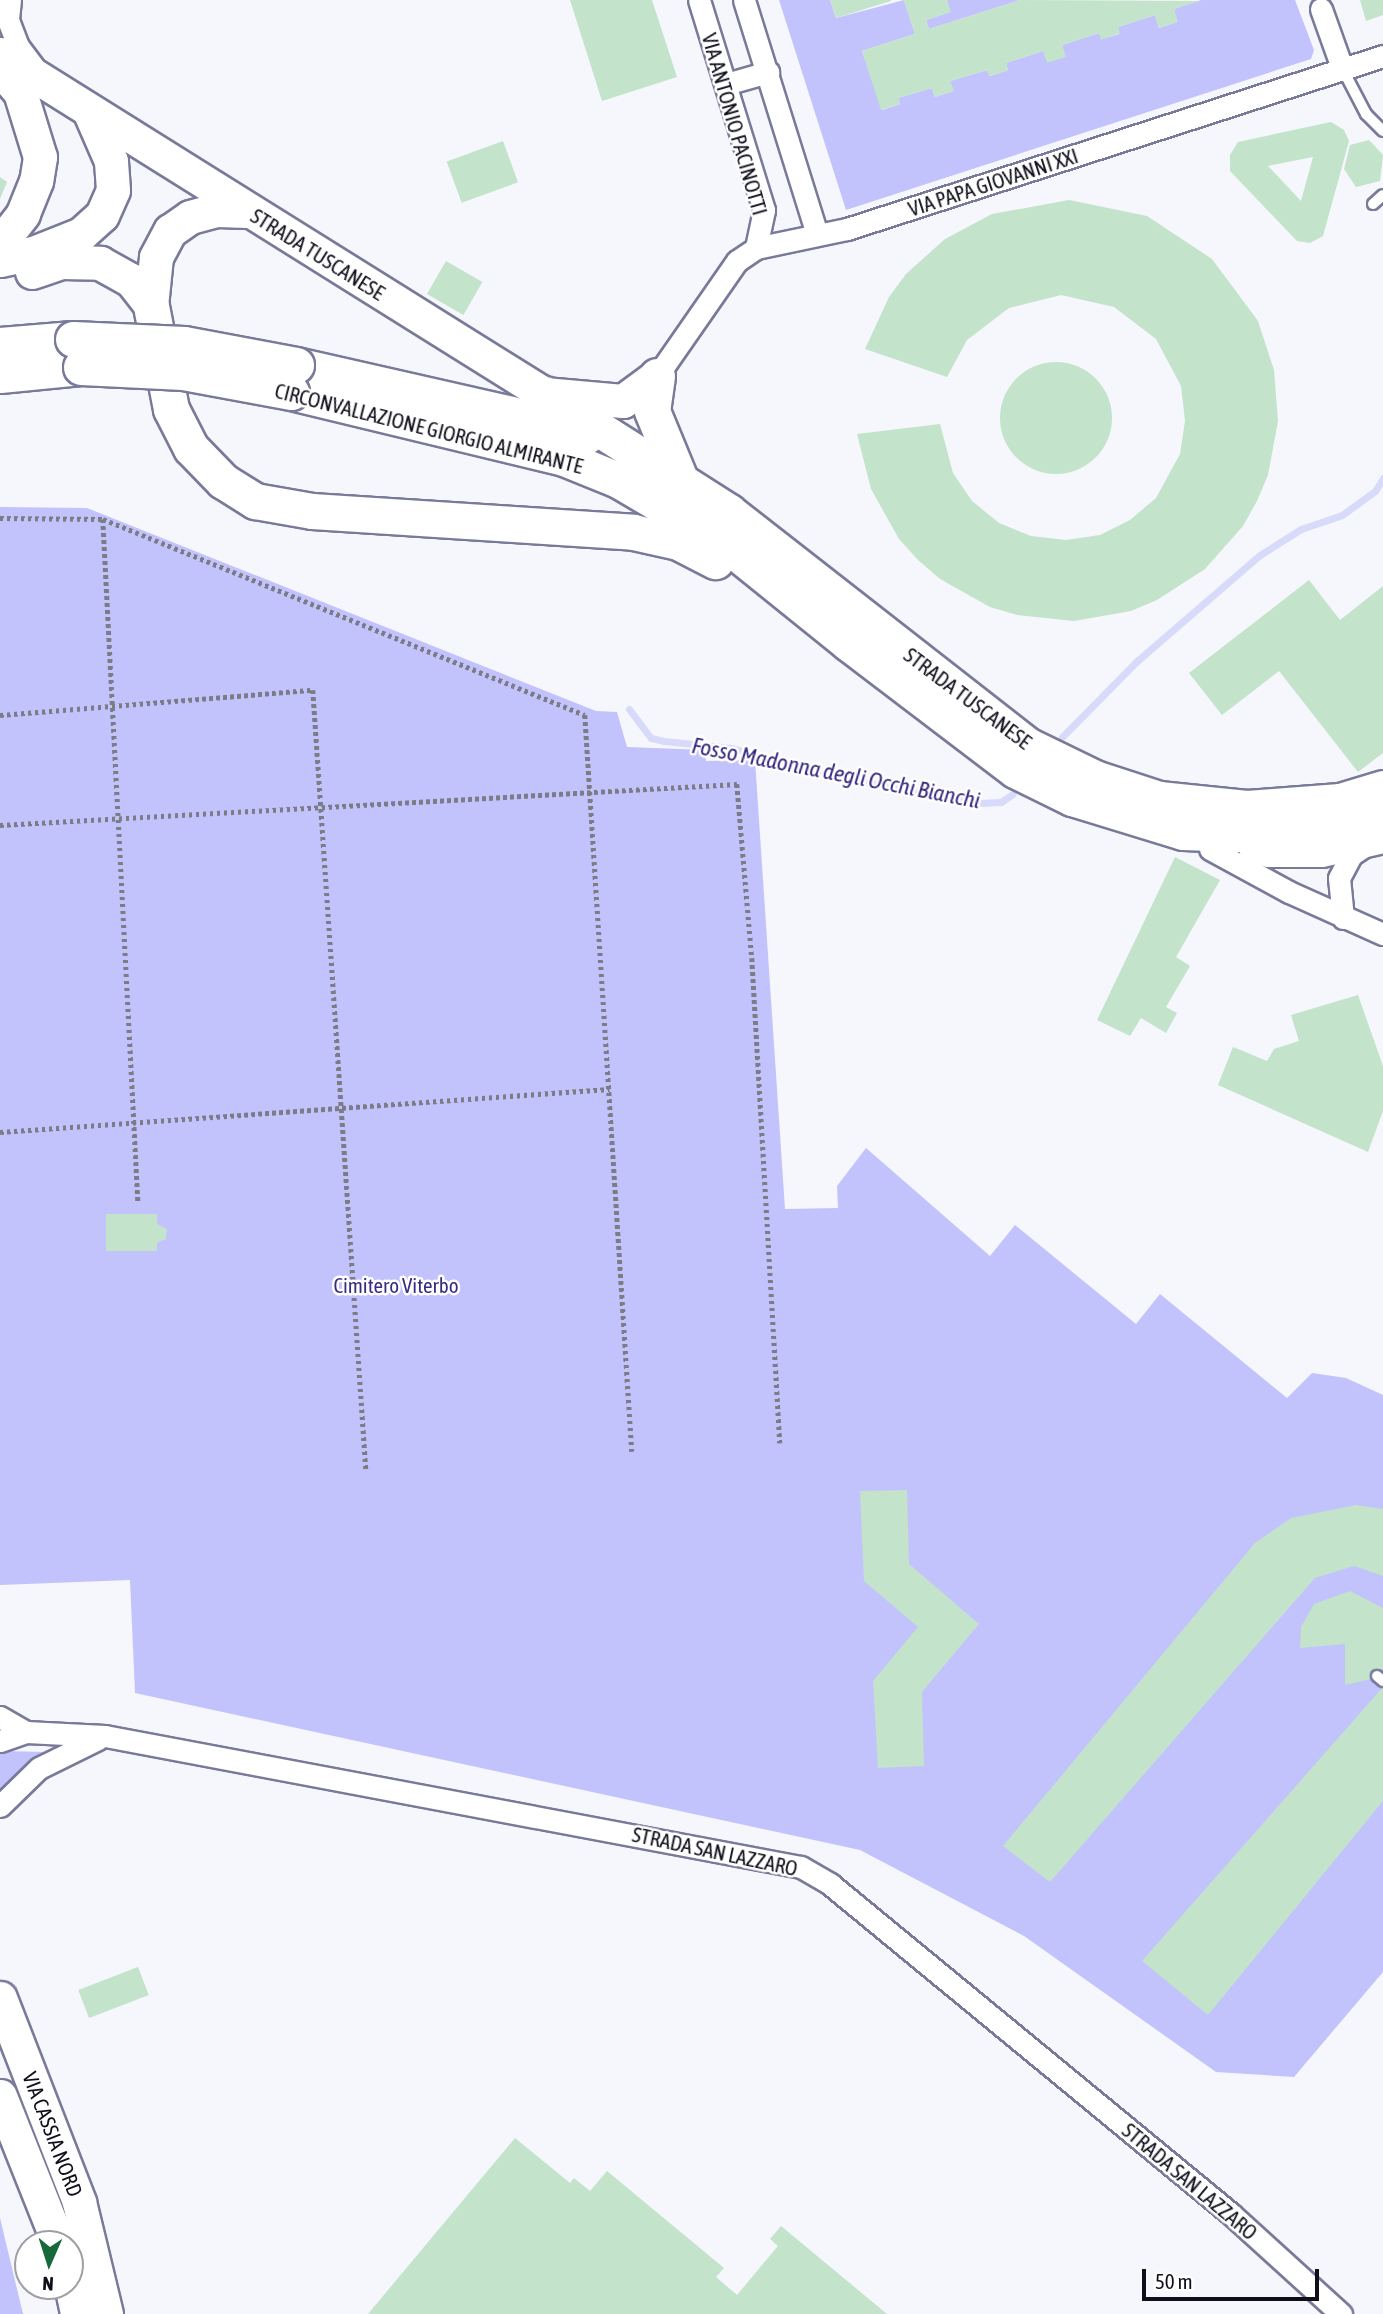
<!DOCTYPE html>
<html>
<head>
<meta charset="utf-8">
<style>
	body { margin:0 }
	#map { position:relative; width:1383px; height:2314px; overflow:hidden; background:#f6f6fd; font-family:"Asap Condensed",sans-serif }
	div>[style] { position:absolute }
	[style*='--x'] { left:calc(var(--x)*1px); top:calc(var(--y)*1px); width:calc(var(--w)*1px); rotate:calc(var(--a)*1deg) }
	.green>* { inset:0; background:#c2c3fc }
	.stream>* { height:7px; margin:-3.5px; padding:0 3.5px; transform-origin:3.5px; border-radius:3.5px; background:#d8dafa }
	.building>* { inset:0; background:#c3e3cb; transform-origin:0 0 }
	.round { border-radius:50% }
	.path>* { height:4.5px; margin-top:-2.25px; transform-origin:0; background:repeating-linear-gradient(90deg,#7c7c86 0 3.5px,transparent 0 7px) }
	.roads { filter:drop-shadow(2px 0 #797a99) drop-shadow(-2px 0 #797a99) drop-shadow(0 2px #797a99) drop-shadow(0 -2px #797a99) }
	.service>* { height:10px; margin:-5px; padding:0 5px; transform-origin:5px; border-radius:5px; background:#fff }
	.minor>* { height:21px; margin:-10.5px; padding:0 10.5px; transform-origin:10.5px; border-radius:10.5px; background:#fff }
	.primary>* { height:33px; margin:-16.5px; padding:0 16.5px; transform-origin:16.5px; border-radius:16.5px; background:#fff }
	.trunk>* { height:35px; margin:-17.5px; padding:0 17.5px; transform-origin:17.5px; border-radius:17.5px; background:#fff }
	.bridges { filter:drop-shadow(2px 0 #797a99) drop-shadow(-2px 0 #797a99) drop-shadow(0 2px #797a99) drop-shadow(0 -2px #797a99) }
	.trunk-bridge>* { height:35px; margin:-17.5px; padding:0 17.5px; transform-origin:17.5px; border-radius:17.5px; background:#fff }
	span { translate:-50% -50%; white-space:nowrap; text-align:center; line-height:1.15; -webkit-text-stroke:5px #fff; paint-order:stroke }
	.street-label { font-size:21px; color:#0f0f1b }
	.park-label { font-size:21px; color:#382b83 }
	.water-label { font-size:23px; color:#35277f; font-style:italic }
	.north { position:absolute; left:14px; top:2230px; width:70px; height:70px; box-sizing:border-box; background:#fff; border:2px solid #9f9fa4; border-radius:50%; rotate:183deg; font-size:19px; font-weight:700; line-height:28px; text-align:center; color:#0f0f1b }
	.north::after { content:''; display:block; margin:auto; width:24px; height:32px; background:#15693a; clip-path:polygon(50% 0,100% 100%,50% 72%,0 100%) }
	.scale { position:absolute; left:1142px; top:2269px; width:177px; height:32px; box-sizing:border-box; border:4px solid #0f0f1b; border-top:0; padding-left:9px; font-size:21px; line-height:24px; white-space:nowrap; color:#0f0f1b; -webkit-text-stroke:5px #fff; paint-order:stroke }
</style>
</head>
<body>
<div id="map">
	<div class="green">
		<i style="clip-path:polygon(779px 0,830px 0,836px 18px,904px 0,915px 34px,862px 51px,882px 110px,900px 104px,898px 98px,932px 88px,935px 97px,953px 91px,950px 81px,987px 70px,990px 76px,1008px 70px,1006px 63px,1043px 51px,1065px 56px,1062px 45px,1099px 33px,1102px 39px,1119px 34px,1118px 27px,1155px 15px,1159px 28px,1177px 22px,1174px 9px,1201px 0,1295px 0,1314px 50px,1311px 59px,846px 210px)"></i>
		<i style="clip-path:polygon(947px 0,1020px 0,929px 29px,926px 20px,950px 12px)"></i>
		<i style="clip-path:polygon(0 507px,87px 508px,596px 711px,617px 712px,627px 747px,705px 750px,706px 761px,755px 760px,785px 1209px,838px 1208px,837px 1186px,866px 1148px,990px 1256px,1015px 1225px,1136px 1324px,1160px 1294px,1287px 1398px,1312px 1373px,1346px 1378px,1383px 1395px,1383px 1972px,1294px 2077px,1216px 2072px,1024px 1936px,860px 1850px,135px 1693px,130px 1580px,0 1585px)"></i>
		<i style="clip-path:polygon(0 1751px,48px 1752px,18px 1773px,0 1794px)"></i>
		<i style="clip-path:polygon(0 2218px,23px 2314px,0 2314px)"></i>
	</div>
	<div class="stream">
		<i style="--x:629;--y:709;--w:36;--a:53"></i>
		<i style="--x:651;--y:738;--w:13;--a:13"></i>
		<i style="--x:664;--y:741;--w:68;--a:5.9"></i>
		<i style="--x:732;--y:748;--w:60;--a:17.5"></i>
		<i style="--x:789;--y:766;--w:146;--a:11.8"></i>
		<i style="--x:932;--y:796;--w:49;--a:8.3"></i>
		<i style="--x:980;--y:803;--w:21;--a:-3"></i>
		<i style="--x:1001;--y:802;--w:14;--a:-34"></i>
		<i style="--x:1062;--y:737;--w:107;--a:-45.4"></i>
		<i style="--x:1137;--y:661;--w:162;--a:-40.8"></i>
		<i style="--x:1260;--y:555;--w:49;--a:-32.4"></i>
		<i style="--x:1301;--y:529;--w:43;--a:-18.9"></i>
		<i style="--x:1342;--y:515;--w:41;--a:-36"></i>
		<i style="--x:1375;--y:491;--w:15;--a:-58"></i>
	</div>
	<div class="building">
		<i style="clip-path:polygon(570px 0,652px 0,677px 77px,602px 101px)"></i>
		<i style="clip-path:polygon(830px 0,891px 0,891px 1px,836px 18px)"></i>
		<i style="clip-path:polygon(904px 0,947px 0,951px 12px,926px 20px,929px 29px,1020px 0,1200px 1px,1174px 9px,1178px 22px,1159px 28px,1155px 15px,1118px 27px,1120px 33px,1101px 40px,1099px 33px,1062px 45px,1066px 57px,1047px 63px,1043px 51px,1006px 63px,1008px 70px,989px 76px,987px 70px,950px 81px,954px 91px,935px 97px,932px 88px,898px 98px,900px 104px,881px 110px,862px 51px,915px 34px)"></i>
		<i style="clip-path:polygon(1360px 0,1383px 0,1383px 15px,1366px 21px)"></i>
		<i style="clip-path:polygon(evenodd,1331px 122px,1344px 130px,1349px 141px,1323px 236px,1310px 243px,1297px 241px,1230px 171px,1230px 155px,1238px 142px,1331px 122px,1313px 157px,1301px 201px,1268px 166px,1313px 157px)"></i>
		<i style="clip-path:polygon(1369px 140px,1383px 155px,1380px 181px,1356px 187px,1344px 169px,1350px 145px)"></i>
		<i style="left:503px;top:141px;width:44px;height:60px;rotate:70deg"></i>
		<i style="clip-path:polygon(0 177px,7px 182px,0 199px)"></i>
		<i style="clip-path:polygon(1069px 200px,1147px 216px,1212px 259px,1258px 321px,1274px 370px,1278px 421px,1268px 475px,1257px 501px,1243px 526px,1205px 569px,1157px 600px,1131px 611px,1074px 621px,1017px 615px,990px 607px,940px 579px,918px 560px,899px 539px,871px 489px,857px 434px,940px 424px,953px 473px,972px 501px,999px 523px,1031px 536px,1066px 540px,1100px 535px,1130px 520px,1156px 498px,1180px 454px,1185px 421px,1181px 386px,1156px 339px,1114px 307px,1061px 295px,1009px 308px,967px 340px,947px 377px,865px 349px,889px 297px,906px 274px,945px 239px,992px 214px)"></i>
		<i style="left:446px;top:261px;width:42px;height:38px;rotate:30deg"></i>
		<i class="round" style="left:1000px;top:362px;width:112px;height:112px"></i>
		<i style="clip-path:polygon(1309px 580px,1340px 620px,1383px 586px,1383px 753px,1358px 772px,1279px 671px,1222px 715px,1189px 673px)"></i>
		<i style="clip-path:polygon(1175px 857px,1220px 880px,1176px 957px,1190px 966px,1166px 1007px,1177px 1013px,1166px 1033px,1141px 1018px,1130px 1036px,1097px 1020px)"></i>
		<i style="clip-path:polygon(1358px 995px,1383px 1066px,1383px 1111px,1368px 1152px,1218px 1085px,1233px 1047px,1267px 1061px,1274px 1049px,1299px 1041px,1291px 1015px)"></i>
		<i style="clip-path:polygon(106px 1214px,157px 1214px,157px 1224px,167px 1229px,166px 1239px,157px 1243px,157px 1251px,106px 1251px)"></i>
		<i style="clip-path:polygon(907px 1490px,909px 1564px,979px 1624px,922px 1692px,924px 1766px,878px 1768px,873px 1681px,918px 1627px,864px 1581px,860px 1491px)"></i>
		<i style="clip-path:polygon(1356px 1505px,1383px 1509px,1383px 1576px,1354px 1566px,1315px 1578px,1050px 1882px,1003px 1846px,1255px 1543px,1291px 1518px)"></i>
		<i style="clip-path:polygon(1350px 1591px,1383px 1608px,1383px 1668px,1371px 1679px,1345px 1685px,1345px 1644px,1300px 1648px,1301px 1627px,1314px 1604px)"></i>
		<i style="clip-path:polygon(1383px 1687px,1383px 1801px,1208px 2015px,1142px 1961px)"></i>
		<i style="left:138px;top:1967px;width:30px;height:64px;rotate:69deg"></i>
		<i style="clip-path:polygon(515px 2138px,570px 2183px,574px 2178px,590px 2191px,607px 2171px,724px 2268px,716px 2277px,737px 2295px,778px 2246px,770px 2239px,781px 2226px,887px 2314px,368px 2314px)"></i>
	</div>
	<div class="path">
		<i style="--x:0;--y:518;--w:103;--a:0.6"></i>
		<i style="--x:103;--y:519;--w:683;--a:87.06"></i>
		<i style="--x:103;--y:519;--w:520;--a:22.13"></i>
		<i style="--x:585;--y:715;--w:738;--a:86.35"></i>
		<i style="--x:0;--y:715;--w:314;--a:-4.6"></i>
		<i style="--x:313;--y:690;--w:782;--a:86.11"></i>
		<i style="--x:0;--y:825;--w:738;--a:-3.18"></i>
		<i style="--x:737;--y:784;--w:175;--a:85.1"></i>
		<i style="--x:752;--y:958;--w:486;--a:86.7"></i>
		<i style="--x:0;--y:1132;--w:611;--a:-4.04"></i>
	</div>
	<div class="roads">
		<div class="service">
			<i style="--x:1342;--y:68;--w:52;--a:62.4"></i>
			<i style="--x:1366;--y:114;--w:24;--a:45"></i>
			<i style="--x:1373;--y:204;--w:13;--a:-42"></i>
			<i style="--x:1377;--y:1676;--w:8;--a:40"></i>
		</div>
		<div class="minor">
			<i style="--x:10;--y:0;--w:20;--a:96"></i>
			<i style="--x:8;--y:20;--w:28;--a:69"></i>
			<i style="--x:18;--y:46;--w:26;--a:53"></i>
			<i style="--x:699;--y:0;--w:220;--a:72.8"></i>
			<i style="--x:764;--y:210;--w:39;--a:102"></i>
			<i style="--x:744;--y:0;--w:245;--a:72.7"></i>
			<i style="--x:1321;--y:9;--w:63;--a:70.4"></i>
			<i style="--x:726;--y:84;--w:44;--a:-15.9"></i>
			<i style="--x:657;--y:376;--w:140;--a:-55.2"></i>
			<i style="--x:737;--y:261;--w:23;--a:-34"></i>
			<i style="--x:756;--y:248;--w:93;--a:-11.8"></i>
			<i style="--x:847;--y:229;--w:563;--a:-17.89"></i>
			<i style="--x:1210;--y:849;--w:90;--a:28.6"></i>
			<i style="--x:1289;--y:892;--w:103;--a:24.1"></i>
			<i style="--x:1250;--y:851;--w:18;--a:16"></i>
			<i style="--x:1267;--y:856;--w:55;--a:0"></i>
			<i style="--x:1322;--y:856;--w:63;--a:-12.9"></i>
			<i style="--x:1343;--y:918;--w:40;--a:-95.7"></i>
			<i style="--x:1339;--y:878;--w:26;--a:-62"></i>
			<i style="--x:1351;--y:855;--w:14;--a:-34"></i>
			<i style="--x:0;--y:1717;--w:30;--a:30"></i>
			<i style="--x:0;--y:1741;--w:28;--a:-19"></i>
			<i style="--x:26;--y:1732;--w:79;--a:2.9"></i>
			<i style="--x:105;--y:1736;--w:708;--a:10.66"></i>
			<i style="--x:801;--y:1867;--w:34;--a:30"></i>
			<i style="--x:830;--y:1884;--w:519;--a:39.45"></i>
			<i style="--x:1231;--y:2214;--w:149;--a:42.3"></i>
			<i style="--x:0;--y:1806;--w:54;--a:-44.3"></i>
			<i style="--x:39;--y:1768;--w:66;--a:-26.2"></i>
		</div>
		<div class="primary">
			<i style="--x:0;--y:54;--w:642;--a:32.01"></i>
			<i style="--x:544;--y:394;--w:79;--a:5.1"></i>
			<i style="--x:623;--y:401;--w:42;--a:-36.3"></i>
			<i style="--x:0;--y:69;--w:30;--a:49"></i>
			<i style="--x:20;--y:92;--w:68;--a:72.9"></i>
			<i style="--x:40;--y:157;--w:24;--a:99"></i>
			<i style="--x:36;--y:181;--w:35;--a:112"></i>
			<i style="--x:23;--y:214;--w:37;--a:128"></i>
			<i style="--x:0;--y:260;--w:34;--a:-12"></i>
			<i style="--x:33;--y:253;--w:52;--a:-21.6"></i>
			<i style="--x:81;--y:234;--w:28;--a:-42"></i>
			<i style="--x:102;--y:215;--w:27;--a:-66"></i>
			<i style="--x:113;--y:190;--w:29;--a:-94"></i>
			<i style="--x:111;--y:161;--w:50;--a:-113.5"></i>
			<i style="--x:32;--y:272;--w:31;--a:-19"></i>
			<i style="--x:61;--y:262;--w:39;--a:1"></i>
			<i style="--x:100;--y:263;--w:35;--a:29"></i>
			<i style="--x:131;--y:280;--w:33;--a:52"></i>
			<i style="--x:151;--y:306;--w:49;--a:-84.2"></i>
			<i style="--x:156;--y:257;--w:30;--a:-62"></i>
			<i style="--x:170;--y:231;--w:24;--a:-35"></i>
			<i style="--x:190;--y:217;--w:27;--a:-15"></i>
			<i style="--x:216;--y:210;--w:32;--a:2"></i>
			<i style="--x:0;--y:1998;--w:219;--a:68.8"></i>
			<i style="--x:79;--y:2202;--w:115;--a:76.4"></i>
			<i style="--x:0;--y:2096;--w:159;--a:68.3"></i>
			<i style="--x:70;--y:2280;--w:35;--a:78"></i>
		</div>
		<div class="trunk">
			<i style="--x:151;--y:306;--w:105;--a:79"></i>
			<i style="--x:171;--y:409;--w:44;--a:62.9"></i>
			<i style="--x:191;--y:448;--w:46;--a:45.9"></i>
			<i style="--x:223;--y:481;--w:38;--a:32"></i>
			<i style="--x:255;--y:501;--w:58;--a:10"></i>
			<i style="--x:312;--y:511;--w:322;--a:3.7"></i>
			<i style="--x:633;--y:532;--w:46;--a:12.5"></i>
			<i style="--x:678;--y:542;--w:42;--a:27.2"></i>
			<i style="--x:0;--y:345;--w:73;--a:-4.7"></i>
			<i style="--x:296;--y:365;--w:252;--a:12.8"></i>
			<i style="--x:542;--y:421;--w:47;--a:18.4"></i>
			<i style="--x:0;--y:375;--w:81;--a:-5.6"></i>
			<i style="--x:657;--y:376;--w:35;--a:98"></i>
			<i style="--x:652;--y:411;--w:74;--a:67.6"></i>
			<i style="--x:291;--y:392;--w:281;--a:13.6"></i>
			<i style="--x:564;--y:458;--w:58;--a:22.2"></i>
			<i style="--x:618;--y:480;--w:121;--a:30.4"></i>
			<i style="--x:722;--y:541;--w:161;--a:38.9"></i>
			<i style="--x:847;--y:642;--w:211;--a:37.3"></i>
			<i style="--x:1015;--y:770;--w:64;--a:26.2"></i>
			<i style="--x:1072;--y:798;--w:116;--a:17"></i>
			<i style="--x:1183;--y:832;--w:81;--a:2.1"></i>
			<i style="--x:1264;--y:835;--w:53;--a:-4.3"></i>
			<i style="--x:1317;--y:831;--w:67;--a:-11.1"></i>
			<i style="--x:544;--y:394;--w:219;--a:32.5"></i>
			<i style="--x:729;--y:512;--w:378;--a:38"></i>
			<i style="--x:1027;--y:745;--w:76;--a:25.9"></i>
			<i style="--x:1095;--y:778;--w:67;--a:18.2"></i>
			<i style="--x:1159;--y:799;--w:88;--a:5.8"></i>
			<i style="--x:1247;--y:808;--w:93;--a:-4.3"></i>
			<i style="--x:1340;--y:801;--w:45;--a:-16.8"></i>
		</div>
	</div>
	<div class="bridges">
		<div class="trunk-bridge">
			<i style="--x:73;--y:339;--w:111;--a:2.6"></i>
			<i style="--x:184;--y:344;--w:114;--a:10.6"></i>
			<i style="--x:81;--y:367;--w:102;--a:2.8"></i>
			<i style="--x:183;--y:372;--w:110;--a:10.5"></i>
		</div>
	</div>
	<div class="street-label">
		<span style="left:735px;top:124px;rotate:74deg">VIA ANTONIO PACINOTTI</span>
		<span style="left:993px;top:182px;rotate:-18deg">VIA PAPA GIOVANNI XXI</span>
		<span style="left:318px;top:254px;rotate:32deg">STRADA TUSCANESE</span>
		<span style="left:429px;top:428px;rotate:14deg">CIRCONVALLAZIONE GIORGIO ALMIRANTE</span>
		<span style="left:968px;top:698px;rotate:37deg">STRADA TUSCANESE</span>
		<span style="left:715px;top:1851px;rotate:12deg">STRADA SAN LAZZARO</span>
		<span style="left:53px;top:2134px;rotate:69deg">VIA CASSIA NORD</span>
		<span style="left:1190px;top:2181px;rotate:40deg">STRADA SAN LAZZARO</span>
	</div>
	<div class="park-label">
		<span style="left:396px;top:1285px">Cimitero Viterbo</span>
	</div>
	<div class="water-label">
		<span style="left:836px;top:773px;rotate:11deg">Fosso Madonna degli Occhi Bianchi</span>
	</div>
	<div class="north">N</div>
	<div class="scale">50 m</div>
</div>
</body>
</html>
